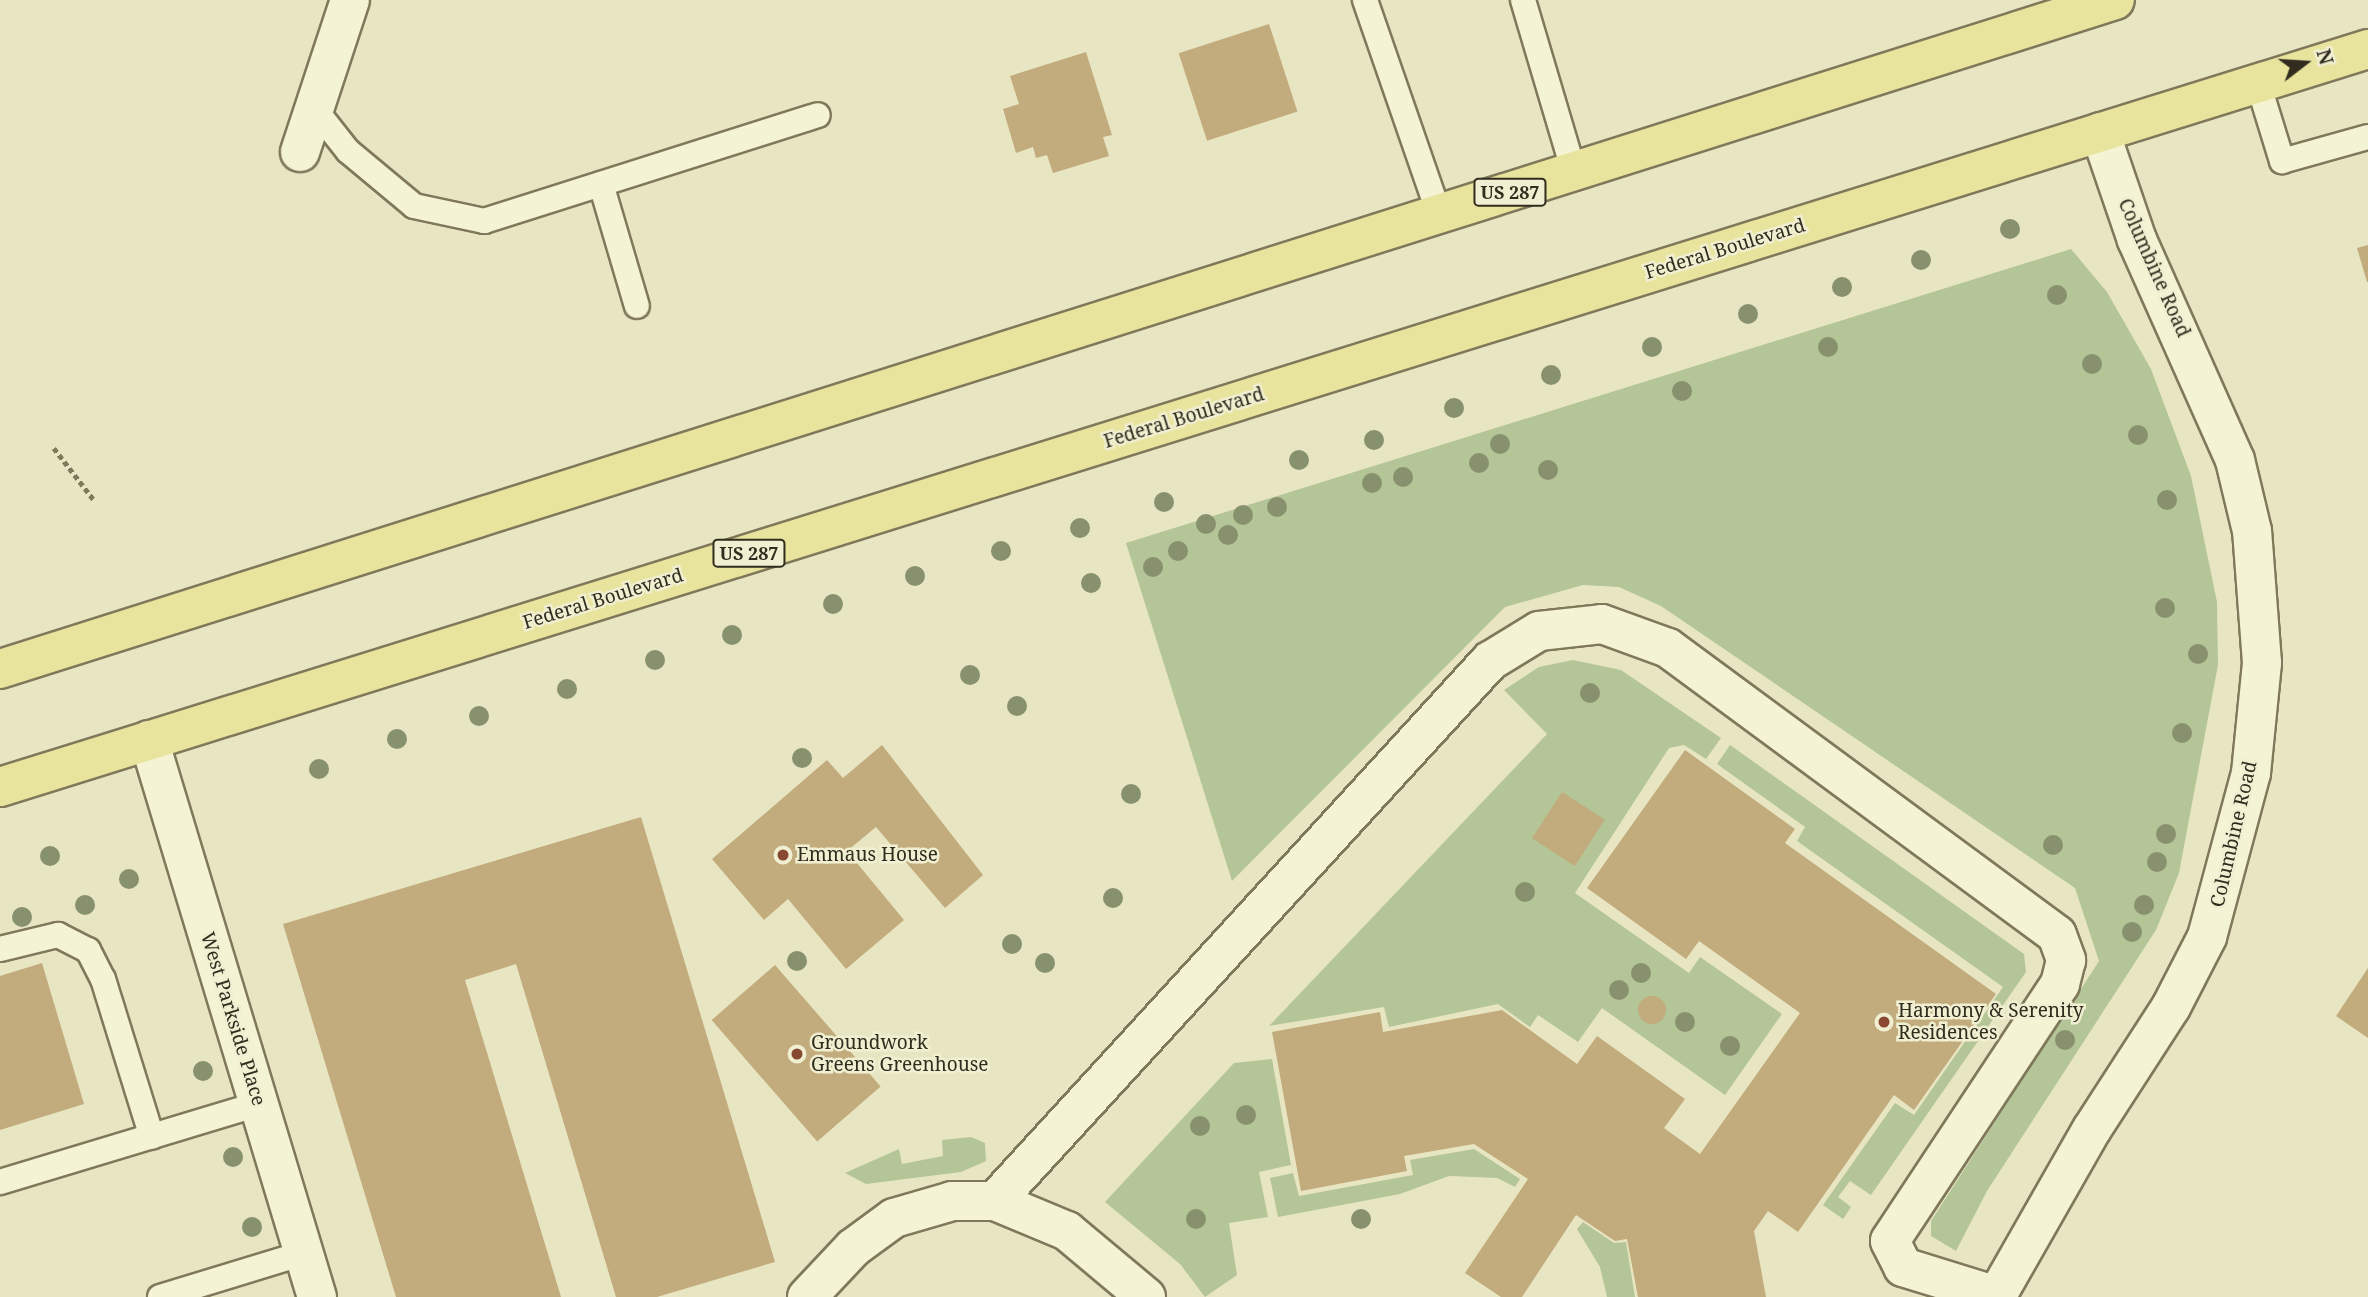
<!DOCTYPE html>
<html>
<head>
<meta charset="utf-8">
<style>
	body { margin:0 }
	#map { position:relative; width:2368px; height:1297px; overflow:hidden; background:#e8e6c2; font-family:"Noto Serif",serif }
	div>[style] { position:absolute }
	[style*='--x'] { left:calc(var(--x)*1px); top:calc(var(--y)*1px); width:calc(var(--w)*1px); rotate:calc(var(--a)*1deg) }
	.green>* { inset:0; background:#b4c597 }
	.building>* { inset:0; background:#c2ab7c; transform-origin:0 0 }
	.round { border-radius:50% }
	.path>* { height:4.5px; margin-top:-2.25px; transform-origin:0; background:repeating-linear-gradient(90deg,#80785b 0 5px,transparent 0 8.5px) }
	.roads { filter:drop-shadow(2px 0 #80785b) drop-shadow(-2px 0 #80785b) drop-shadow(0 2px #80785b) drop-shadow(0 -2px #80785b) }
	.lane>* { height:24px; margin:-12px; padding:0 12px; transform-origin:12px; border-radius:12px; background:#f4f3d4 }
	.street>* { height:38px; margin:-19px; padding:0 19px; transform-origin:19px; border-radius:19px; background:#f4f3d4 }
	.primary>* { height:38px; margin:-19px; padding:0 19px; transform-origin:19px; border-radius:19px; background:#e8e49d }
	.trees>* { width:20px; height:20px; margin:-10px; border-radius:50%; background:#88916d }
	.dots>* { width:19px; height:19px; translate:-50% -50%; box-sizing:border-box; border:4px solid #f0efd1; border-radius:50% }
	span { translate:-50% -50%; white-space:nowrap; text-align:center; line-height:1.15; -webkit-text-stroke:5px #f0efd1; paint-order:stroke }
	.shield-label span { padding:2px 5px; background:#f0efd1; border:2px solid; border-radius:5px; -webkit-text-stroke-width:0 }
	.shield-label { font-size:18px; color:#312c1e; font-weight:700 }
	.street-label { font-size:19px; color:#312c1e }
	.poi-label { font-size:19px; color:#312c1e }
	.left { translate:0 -50%; text-align:left }
	.north { position:absolute; left:2270px; top:28px; width:70px; height:70px; -webkit-text-stroke:5px #f0efd1; paint-order:stroke; rotate:73deg; font-size:19px; font-weight:700; line-height:28px; text-align:center; color:#312c1e }
	.north::after { content:''; display:block; margin:auto; width:24px; height:32px; background:#312c1e; clip-path:polygon(50% 0,100% 100%,50% 72%,0 100%) }
</style>
</head>
<body>
<div id="map">
	<div class="green">
		<i style="clip-path:polygon(2071px 249px,2107px 292px,2151px 369px,2191px 476px,2217px 602px,2218px 665px,2179px 873px,2156px 930px,1987px 1191px,1956px 1251px,1931px 1236px,1931px 1221px,2099px 961px,2075px 888px,1661px 606px,1619px 587px,1583px 585px,1505px 607px,1232px 881px,1126px 543px)"></i>
		<i style="clip-path:polygon(1573px 660px,1621px 670px,1721px 738px,1706px 759px,1684px 745px,1669px 748px,1575px 893px,1689px 973px,1700px 957px,1782px 1014px,1725px 1095px,1602px 1008px,1578px 1042px,1538px 1015px,1530px 1027px,1498px 1004px,1389px 1027px,1384px 1007px,1269px 1026px,1547px 734px,1504px 690px,1539px 667px)"></i>
		<i style="clip-path:polygon(1730px 745px,2024px 954px,2026px 972px,1871px 1195px,1850px 1181px,1838px 1197px,1851px 1207px,1843px 1219px,1823px 1205px,1895px 1103px,1914px 1115px,2003px 987px,1797px 841px,1805px 827px,1717px 764px)"></i>
		<i style="clip-path:polygon(1272px 1059px,1291px 1165px,1259px 1172px,1268px 1217px,1229px 1223px,1237px 1275px,1205px 1297px,1180px 1264px,1105px 1202px,1234px 1063px)"></i>
		<i style="clip-path:polygon(971px 1137px,985px 1143px,986px 1161px,961px 1172px,866px 1184px,845px 1173px,899px 1149px,902px 1164px,943px 1156px,942px 1140px)"></i>
		<i style="clip-path:polygon(1474px 1149px,1520px 1179px,1515px 1187px,1497px 1178px,1449px 1176px,1400px 1194px,1278px 1217px,1270px 1178px,1293px 1173px,1299px 1196px,1413px 1175px,1410px 1160px)"></i>
		<i style="clip-path:polygon(1583px 1222px,1614px 1243px,1626px 1242px,1635px 1297px,1607px 1297px,1600px 1267px,1577px 1229px)"></i>
	</div>
	<div class="building">
		<i style="left:1269px;top:24px;width:92px;height:95px;rotate:72deg"></i>
		<i style="clip-path:polygon(1086px 52px,1112px 135px,1103px 137px,1109px 156px,1053px 173px,1047px 155px,1036px 158px,1033px 147px,1016px 153px,1003px 109px,1019px 104px,1010px 76px)"></i>
		<i style="clip-path:polygon(2368px 245px,2368px 282px,2367px 282px,2357px 248px)"></i>
		<i style="clip-path:polygon(882px 745px,983px 875px,945px 908px,876px 827px,847px 851px,904px 920px,846px 969px,788px 899px,764px 920px,712px 859px,827px 760px,843px 778px)"></i>
		<i style="clip-path:polygon(1685px 750px,1795px 829px,1785px 843px,1996px 994px,1914px 1110px,1894px 1095px,1798px 1232px,1768px 1211px,1754px 1231px,1766px 1297px,1638px 1297px,1627px 1239px,1615px 1241px,1576px 1215px,1522px 1297px,1501px 1297px,1465px 1273px,1528px 1179px,1474px 1144px,1404px 1156px,1407px 1171px,1301px 1191px,1272px 1032px,1380px 1012px,1383px 1032px,1502px 1010px,1577px 1064px,1597px 1036px,1685px 1099px,1664px 1128px,1700px 1154px,1800px 1013px,1699px 941px,1686px 959px,1587px 888px)"></i>
		<i style="left:1562px;top:792px;width:51px;height:55px;rotate:33deg"></i>
		<i style="clip-path:polygon(641px 817px,775px 1262px,657px 1297px,616px 1297px,516px 964px,465px 980px,561px 1297px,396px 1297px,283px 924px)"></i>
		<i style="clip-path:polygon(42px 963px,84px 1104px,0 1130px,0 976px)"></i>
		<i style="left:775px;top:965px;width:161px;height:84px;rotate:49deg"></i>
		<i style="clip-path:polygon(2368px 968px,2368px 1038px,2336px 1016px)"></i>
		<i class="round" style="left:1638px;top:996px;width:28px;height:28px"></i>
	</div>
	<div class="path">
		<i style="--x:54;--y:448;--w:66;--a:52.4"></i>
	</div>
	<div class="roads">
		<div class="lane">
			<i style="--x:1365;--y:0;--w:226;--a:70.9"></i>
			<i style="--x:1523;--y:0;--w:179;--a:73.5"></i>
			<i style="--x:2258;--y:83;--w:82;--a:72.9"></i>
			<i style="--x:2282;--y:161;--w:89;--a:-15.6"></i>
			<i style="--x:314;--y:108;--w:55;--a:51.7"></i>
			<i style="--x:348;--y:151;--w:86;--a:39.8"></i>
			<i style="--x:414;--y:206;--w:72;--a:12.1"></i>
			<i style="--x:484;--y:221;--w:350;--a:-17.6"></i>
			<i style="--x:601;--y:184;--w:127;--a:73.6"></i>
			<i style="--x:0;--y:949;--w:60;--a:-13.6"></i>
			<i style="--x:58;--y:935;--w:34;--a:27"></i>
			<i style="--x:88;--y:950;--w:33;--a:63"></i>
			<i style="--x:103;--y:979;--w:165;--a:72.8"></i>
			<i style="--x:0;--y:1182;--w:270;--a:-16.8"></i>
			<i style="--x:160;--y:1297;--w:151;--a:-17"></i>
		</div>
		<div class="street">
			<i style="--x:300;--y:152;--w:160;--a:-71.8"></i>
			<i style="--x:149;--y:740;--w:582;--a:73.22"></i>
			<i style="--x:995;--y:1201;--w:733;--a:-47.49"></i>
			<i style="--x:1490;--y:661;--w:57;--a:-31.5"></i>
			<i style="--x:1539;--y:631;--w:63;--a:-6.3"></i>
			<i style="--x:1602;--y:624;--w:70;--a:20"></i>
			<i style="--x:1668;--y:648;--w:483;--a:36.4"></i>
			<i style="--x:2057;--y:935;--w:27;--a:70"></i>
			<i style="--x:2066;--y:960;--w:25;--a:104"></i>
			<i style="--x:2060;--y:984;--w:308;--a:123.5"></i>
			<i style="--x:1890;--y:1241;--w:29;--a:63"></i>
			<i style="--x:1903;--y:1267;--w:98;--a:17.1"></i>
			<i style="--x:807;--y:1297;--w:67;--a:-46.8"></i>
			<i style="--x:853;--y:1248;--w:51;--a:-36.2"></i>
			<i style="--x:894;--y:1218;--w:60;--a:-16.3"></i>
			<i style="--x:952;--y:1201;--w:43;--a:0"></i>
			<i style="--x:995;--y:1201;--w:78;--a:22.6"></i>
			<i style="--x:1067;--y:1231;--w:103;--a:39.9"></i>
			<i style="--x:1996;--y:1297;--w:193;--a:-60.3"></i>
			<i style="--x:2092;--y:1129;--w:145;--a:-57.1"></i>
			<i style="--x:2171;--y:1007;--w:79;--a:-62.8"></i>
			<i style="--x:2207;--y:937;--w:170;--a:-75"></i>
			<i style="--x:2251;--y:773;--w:111;--a:-84.3"></i>
			<i style="--x:2262;--y:663;--w:132;--a:-94.3"></i>
			<i style="--x:2252;--y:531;--w:73;--a:-103.5"></i>
			<i style="--x:2235;--y:460;--w:241;--a:-114"></i>
			<i style="--x:2137;--y:240;--w:114;--a:-108.9"></i>
		</div>
		<div class="primary">
			<i style="--x:0;--y:669;--w:2218;--a:-17.55"></i>
			<i style="--x:0;--y:787;--w:2480;--a:-17.31"></i>
		</div>
	</div>
	<div class="trees">
		<i style="left:2010px;top:229px"></i>
		<i style="left:1921px;top:260px"></i>
		<i style="left:1842px;top:287px"></i>
		<i style="left:2057px;top:295px"></i>
		<i style="left:1748px;top:314px"></i>
		<i style="left:1652px;top:347px"></i>
		<i style="left:1828px;top:347px"></i>
		<i style="left:2092px;top:364px"></i>
		<i style="left:1551px;top:375px"></i>
		<i style="left:1682px;top:391px"></i>
		<i style="left:1454px;top:408px"></i>
		<i style="left:2138px;top:435px"></i>
		<i style="left:1374px;top:440px"></i>
		<i style="left:1500px;top:444px"></i>
		<i style="left:1299px;top:460px"></i>
		<i style="left:1479px;top:463px"></i>
		<i style="left:1548px;top:470px"></i>
		<i style="left:1403px;top:477px"></i>
		<i style="left:1372px;top:483px"></i>
		<i style="left:2167px;top:500px"></i>
		<i style="left:1164px;top:502px"></i>
		<i style="left:1277px;top:507px"></i>
		<i style="left:1243px;top:515px"></i>
		<i style="left:1206px;top:524px"></i>
		<i style="left:1080px;top:528px"></i>
		<i style="left:1228px;top:535px"></i>
		<i style="left:1001px;top:551px"></i>
		<i style="left:1178px;top:551px"></i>
		<i style="left:1153px;top:567px"></i>
		<i style="left:915px;top:576px"></i>
		<i style="left:1091px;top:583px"></i>
		<i style="left:833px;top:604px"></i>
		<i style="left:2165px;top:608px"></i>
		<i style="left:732px;top:635px"></i>
		<i style="left:2198px;top:654px"></i>
		<i style="left:655px;top:660px"></i>
		<i style="left:970px;top:675px"></i>
		<i style="left:567px;top:689px"></i>
		<i style="left:1590px;top:693px"></i>
		<i style="left:1017px;top:706px"></i>
		<i style="left:479px;top:716px"></i>
		<i style="left:2182px;top:733px"></i>
		<i style="left:397px;top:739px"></i>
		<i style="left:802px;top:758px"></i>
		<i style="left:319px;top:769px"></i>
		<i style="left:1131px;top:794px"></i>
		<i style="left:2166px;top:834px"></i>
		<i style="left:2053px;top:845px"></i>
		<i style="left:50px;top:856px"></i>
		<i style="left:2157px;top:862px"></i>
		<i style="left:129px;top:879px"></i>
		<i style="left:1525px;top:892px"></i>
		<i style="left:1113px;top:898px"></i>
		<i style="left:85px;top:905px"></i>
		<i style="left:2144px;top:905px"></i>
		<i style="left:22px;top:917px"></i>
		<i style="left:2132px;top:932px"></i>
		<i style="left:1012px;top:944px"></i>
		<i style="left:797px;top:961px"></i>
		<i style="left:1045px;top:963px"></i>
		<i style="left:1641px;top:973px"></i>
		<i style="left:1619px;top:990px"></i>
		<i style="left:1685px;top:1022px"></i>
		<i style="left:2065px;top:1040px"></i>
		<i style="left:1730px;top:1046px"></i>
		<i style="left:203px;top:1071px"></i>
		<i style="left:1246px;top:1115px"></i>
		<i style="left:1200px;top:1126px"></i>
		<i style="left:233px;top:1157px"></i>
		<i style="left:1196px;top:1219px"></i>
		<i style="left:1361px;top:1219px"></i>
		<i style="left:252px;top:1227px"></i>
	</div>
	<div class="dots">
		<i style="left:783px;top:855px;background:#884832"></i>
		<i style="left:1884px;top:1022px;background:#884832"></i>
		<i style="left:797px;top:1054px;background:#884832"></i>
	</div>
	<div class="shield-label">
		<span style="left:1510px;top:192px">US 287</span>
		<span style="left:749px;top:553px">US 287</span>
	</div>
	<div class="street-label">
		<span style="left:1725px;top:249px;rotate:-17deg">Federal Boulevard</span>
		<span style="left:2154px;top:268px;rotate:66deg">Columbine Road</span>
		<span style="left:1184px;top:418px;rotate:-17deg">Federal Boulevard</span>
		<span style="left:603px;top:599px;rotate:-17deg">Federal Boulevard</span>
		<span style="left:2234px;top:834px;rotate:-77deg">Columbine Road</span>
		<span style="left:233px;top:1019px;rotate:73deg">West Parkside Place</span>
	</div>
	<div class="poi-label">
		<span class="left" style="left:797px;top:855px">Emmaus House</span>
		<span class="left" style="left:1898px;top:1022px">Harmony &amp; Serenity<br>Residences</span>
		<span class="left" style="left:811px;top:1054px">Groundwork<br>Greens Greenhouse</span>
	</div>
	<div class="north">N</div>
</div>
</body>
</html>
